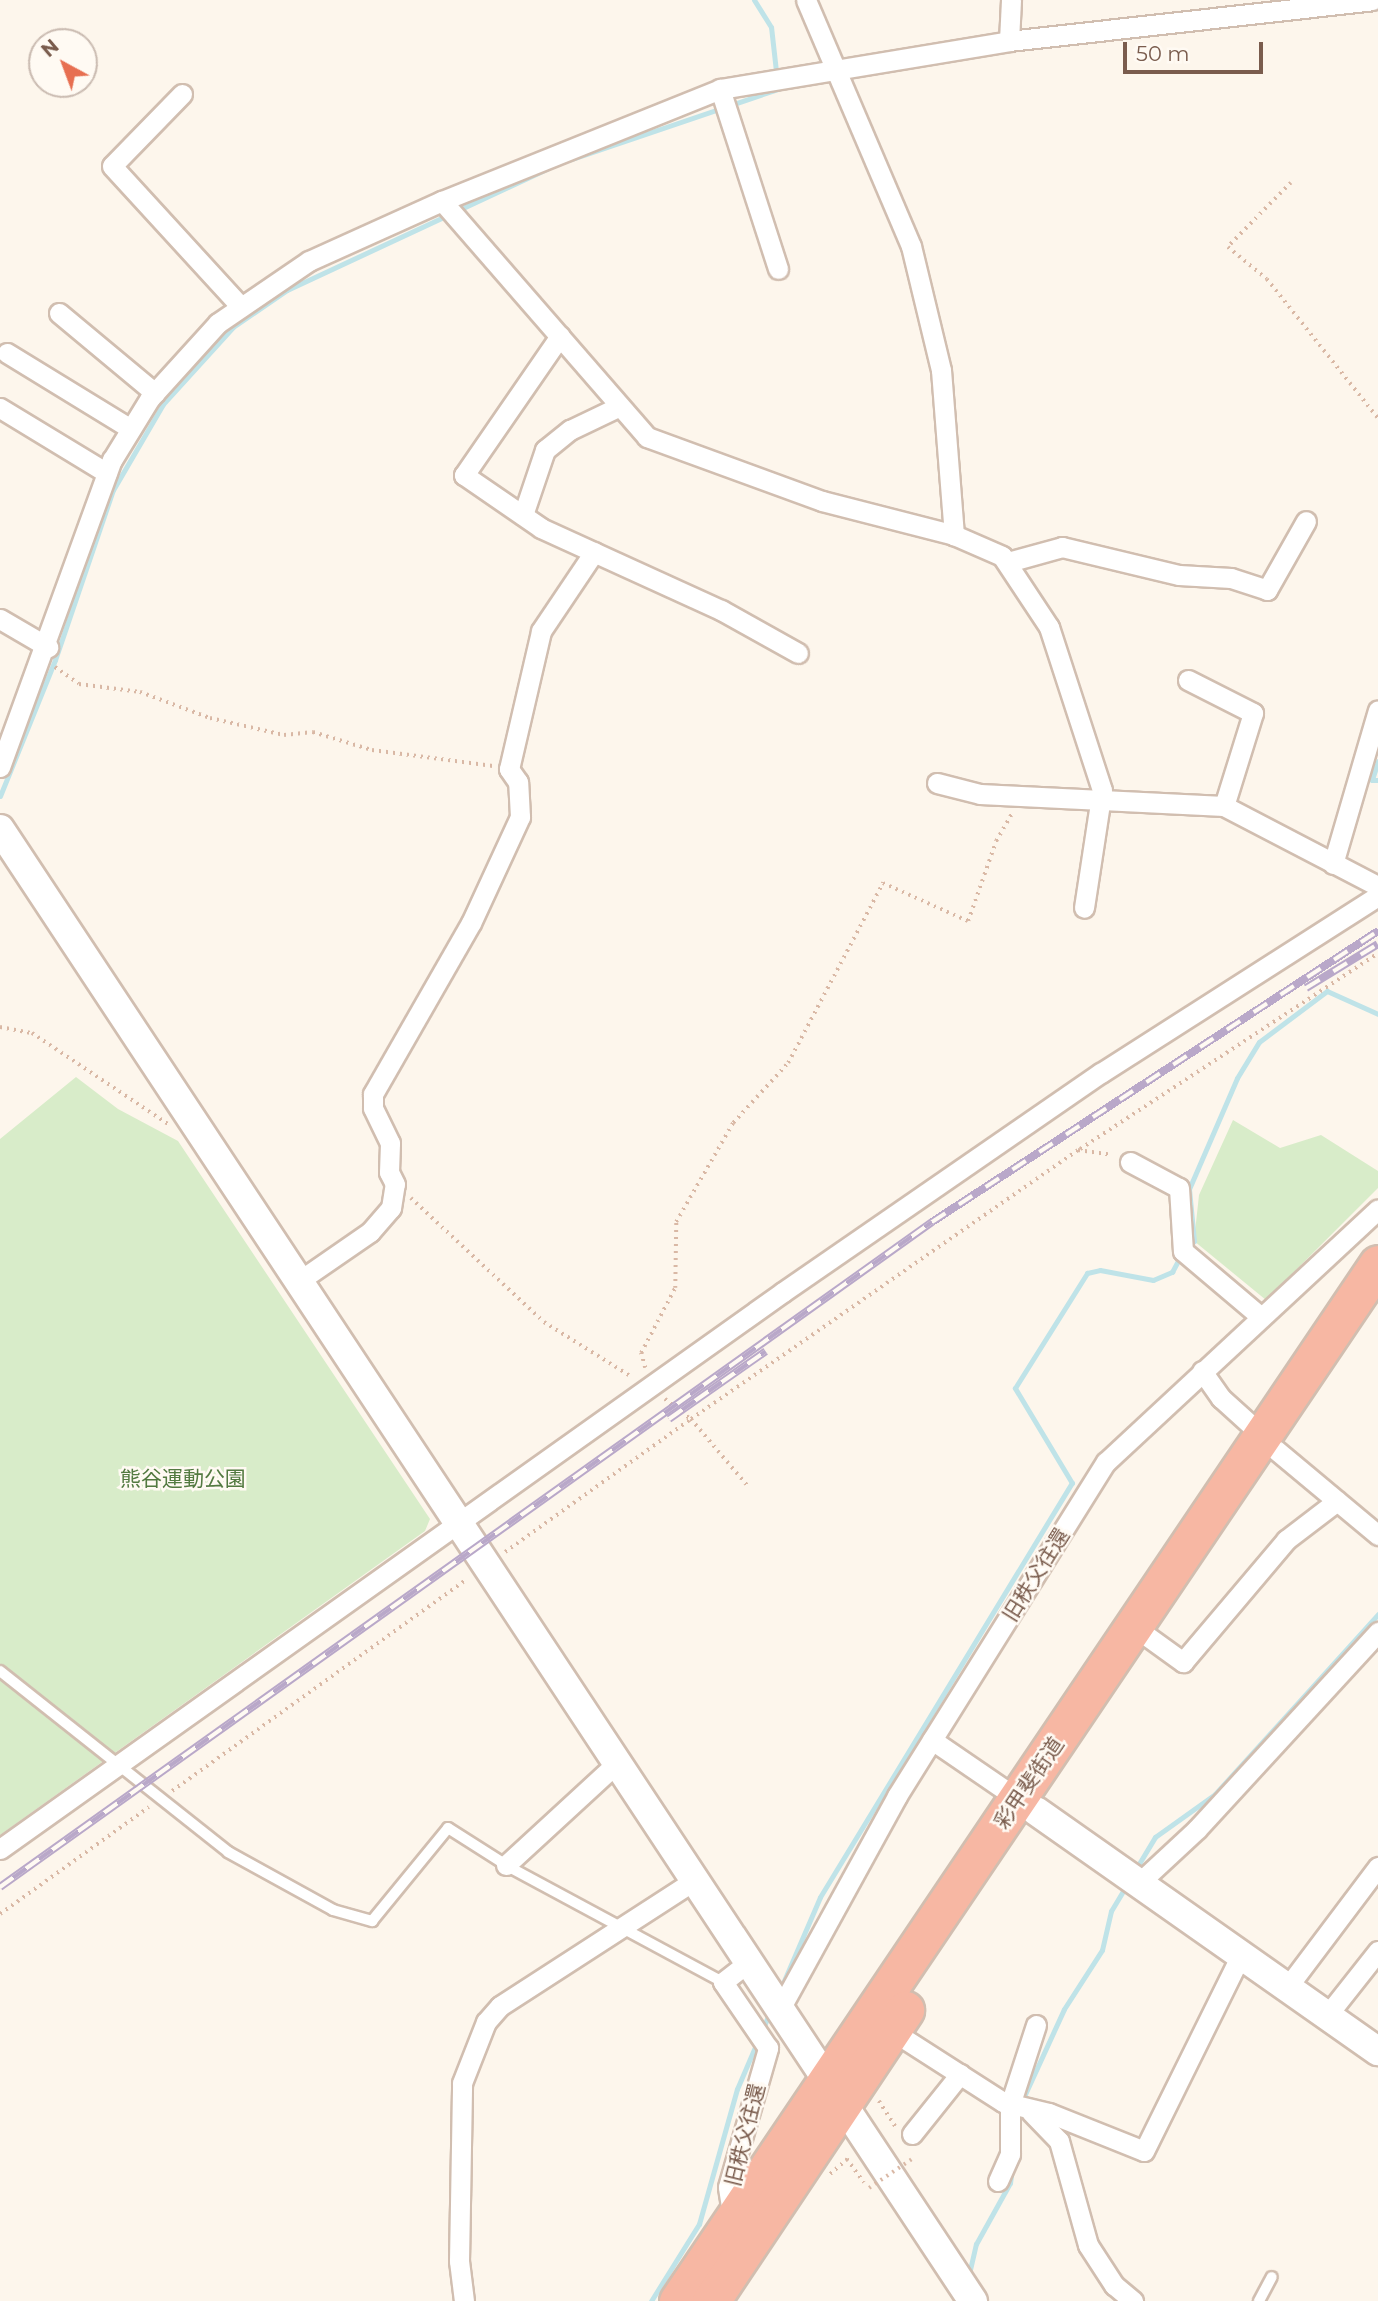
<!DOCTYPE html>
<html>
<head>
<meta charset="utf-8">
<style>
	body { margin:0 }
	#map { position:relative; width:1378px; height:2301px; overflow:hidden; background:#fdf6ec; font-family:Montserrat,"Noto Sans JP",sans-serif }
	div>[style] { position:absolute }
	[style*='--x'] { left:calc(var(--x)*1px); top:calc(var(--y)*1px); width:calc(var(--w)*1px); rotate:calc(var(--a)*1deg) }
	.green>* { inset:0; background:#d8ecc9 }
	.stream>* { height:5px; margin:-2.5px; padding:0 2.5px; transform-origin:2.5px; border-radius:2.5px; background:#bfe3e8 }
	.path>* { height:3.5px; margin-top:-1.75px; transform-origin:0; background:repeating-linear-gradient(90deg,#d9b8a5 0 2px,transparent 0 7px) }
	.roads { filter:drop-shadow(2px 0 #d1beb0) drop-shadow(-2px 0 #d1beb0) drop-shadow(0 2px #d1beb0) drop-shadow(0 -2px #d1beb0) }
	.lane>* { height:10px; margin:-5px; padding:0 5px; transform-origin:5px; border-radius:5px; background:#fff }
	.street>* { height:19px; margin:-9.5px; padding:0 9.5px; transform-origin:9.5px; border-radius:9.5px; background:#fff }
	.secondary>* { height:28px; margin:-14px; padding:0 14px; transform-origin:14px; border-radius:14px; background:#fff }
	.highway>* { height:37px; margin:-18.5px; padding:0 18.5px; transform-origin:18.5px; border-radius:18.5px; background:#f7b7a3 }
	.rail>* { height:8px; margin-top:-4px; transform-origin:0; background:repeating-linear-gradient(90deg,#fffaf3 0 16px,#b9a8c9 0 32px); box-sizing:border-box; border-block:2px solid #b9a8c9 }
	.path-bridge>* { height:3.5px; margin-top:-1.75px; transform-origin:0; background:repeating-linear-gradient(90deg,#d9b8a5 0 2px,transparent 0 7px) }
	span { translate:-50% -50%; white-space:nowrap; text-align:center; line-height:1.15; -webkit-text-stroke:5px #fffaf3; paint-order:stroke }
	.park-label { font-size:21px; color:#537a41 }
	.street-label { font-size:21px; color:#7a5c4d }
	.north { position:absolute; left:28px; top:28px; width:70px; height:70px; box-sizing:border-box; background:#fffaf3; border:2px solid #cabbb1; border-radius:50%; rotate:319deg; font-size:19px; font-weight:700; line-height:28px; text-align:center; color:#7a5c4d }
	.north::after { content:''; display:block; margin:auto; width:24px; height:32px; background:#e76f51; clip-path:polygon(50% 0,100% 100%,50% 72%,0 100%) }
	.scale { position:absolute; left:1123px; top:42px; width:140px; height:32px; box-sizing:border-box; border:4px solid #7a5c4d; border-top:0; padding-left:9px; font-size:21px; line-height:24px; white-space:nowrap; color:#7a5c4d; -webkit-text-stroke:5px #fffaf3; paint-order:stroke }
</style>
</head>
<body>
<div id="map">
	<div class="green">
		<i style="clip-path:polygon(76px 1077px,118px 1109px,178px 1141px,430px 1519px,425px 1531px,0 1835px,0 1139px)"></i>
		<i style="clip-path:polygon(1233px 1120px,1280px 1148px,1321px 1135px,1378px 1171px,1378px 1188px,1266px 1300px,1194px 1241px,1199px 1195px)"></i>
	</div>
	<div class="stream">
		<i style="--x:569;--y:160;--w:221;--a:-18.8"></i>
		<i style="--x:778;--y:89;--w:62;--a:-96.4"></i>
		<i style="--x:771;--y:27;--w:32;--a:-122"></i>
		<i style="--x:1378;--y:761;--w:20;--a:108"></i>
		<i style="--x:1372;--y:780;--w:6;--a:0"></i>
		<i style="--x:0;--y:796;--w:147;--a:-68"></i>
		<i style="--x:55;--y:660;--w:180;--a:-71.2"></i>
		<i style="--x:113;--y:490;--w:99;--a:-59.8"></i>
		<i style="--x:163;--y:404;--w:104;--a:-47.7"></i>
		<i style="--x:233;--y:327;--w:65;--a:-34.4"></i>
		<i style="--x:287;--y:290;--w:287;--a:-25"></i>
		<i style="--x:1187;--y:1248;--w:10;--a:-45"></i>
		<i style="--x:1194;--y:1241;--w:52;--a:-95.5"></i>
		<i style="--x:1189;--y:1189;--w:121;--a:-66.6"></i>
		<i style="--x:1237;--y:1078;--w:42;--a:-58.6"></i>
		<i style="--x:1259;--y:1042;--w:85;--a:-36.9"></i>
		<i style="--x:1327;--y:991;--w:56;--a:24.3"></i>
		<i style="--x:1134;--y:1872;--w:41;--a:-59"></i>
		<i style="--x:1155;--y:1837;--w:74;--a:-35.6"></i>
		<i style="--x:1215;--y:1794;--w:243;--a:-47.8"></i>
		<i style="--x:780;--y:1990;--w:101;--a:-66.7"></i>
		<i style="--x:820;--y:1897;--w:485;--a:-58.7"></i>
		<i style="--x:1072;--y:1483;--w:111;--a:-121"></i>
		<i style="--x:1015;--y:1388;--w:136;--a:-57.9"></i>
		<i style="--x:1087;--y:1273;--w:13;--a:-13"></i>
		<i style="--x:1100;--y:1270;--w:54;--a:10.7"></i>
		<i style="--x:1153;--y:1280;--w:21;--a:-23"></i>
		<i style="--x:1172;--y:1272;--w:19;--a:-62"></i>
		<i style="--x:762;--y:2031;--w:22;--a:-68"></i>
		<i style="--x:1021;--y:2103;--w:103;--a:-65.4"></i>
		<i style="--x:1064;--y:2009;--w:70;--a:-57.2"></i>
		<i style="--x:1102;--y:1950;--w:40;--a:-77"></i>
		<i style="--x:1111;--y:1911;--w:29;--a:-59"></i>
		<i style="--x:969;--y:2274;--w:31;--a:-77"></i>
		<i style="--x:976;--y:2244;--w:70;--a:-60.9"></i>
		<i style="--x:1010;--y:2183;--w:15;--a:-82"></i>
		<i style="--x:651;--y:2301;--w:91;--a:-58.1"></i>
		<i style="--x:699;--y:2224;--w:140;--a:-74.3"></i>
		<i style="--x:737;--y:2089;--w:53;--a:-66.8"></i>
	</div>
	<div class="path">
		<i style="--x:1291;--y:183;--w:90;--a:134.5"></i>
		<i style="--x:1228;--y:247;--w:50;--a:39.4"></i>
		<i style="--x:1267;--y:279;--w:178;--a:51.4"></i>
		<i style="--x:55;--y:667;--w:29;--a:35"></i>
		<i style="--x:79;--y:684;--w:62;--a:7.5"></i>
		<i style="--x:140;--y:692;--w:75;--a:20.4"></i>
		<i style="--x:210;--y:718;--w:76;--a:12.9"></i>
		<i style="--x:284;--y:735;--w:29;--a:-6"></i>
		<i style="--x:313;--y:732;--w:62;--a:17"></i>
		<i style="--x:372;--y:750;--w:122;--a:7.5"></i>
		<i style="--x:0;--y:1027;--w:33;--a:11"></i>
		<i style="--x:32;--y:1033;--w:164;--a:33.8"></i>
		<i style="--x:1080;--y:1149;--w:357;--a:-33.3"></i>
		<i style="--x:411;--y:1198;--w:182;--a:43"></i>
		<i style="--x:544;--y:1322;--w:104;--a:32"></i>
		<i style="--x:645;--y:1368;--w:16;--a:-105"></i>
		<i style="--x:641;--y:1353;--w:73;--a:-62.4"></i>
		<i style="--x:675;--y:1288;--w:66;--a:-89.1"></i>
		<i style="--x:676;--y:1222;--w:114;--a:-60.1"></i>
		<i style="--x:733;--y:1123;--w:81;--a:-47.5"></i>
		<i style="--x:788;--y:1063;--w:204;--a:-62.2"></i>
		<i style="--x:883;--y:883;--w:93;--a:24.1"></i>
		<i style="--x:968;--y:921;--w:85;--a:-70.7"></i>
		<i style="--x:996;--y:841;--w:32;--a:-60"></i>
		<i style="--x:665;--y:1399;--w:33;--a:38"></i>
		<i style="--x:691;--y:1419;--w:471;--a:-34.8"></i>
		<i style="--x:1078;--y:1150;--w:34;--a:8"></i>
		<i style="--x:505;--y:1552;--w:229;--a:-35.6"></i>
		<i style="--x:691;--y:1419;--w:87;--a:49.7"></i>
		<i style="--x:172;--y:1791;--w:363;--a:-35.7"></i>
		<i style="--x:0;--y:1914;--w:183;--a:-35.7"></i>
		<i style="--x:879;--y:2101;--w:30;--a:57"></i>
		<i style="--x:830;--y:2174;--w:23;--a:-41"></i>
		<i style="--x:847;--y:2159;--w:29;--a:54"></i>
	</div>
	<div class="roads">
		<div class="lane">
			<i style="--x:0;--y:1671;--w:291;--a:38.4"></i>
			<i style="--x:228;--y:1852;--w:120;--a:28.9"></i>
			<i style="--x:333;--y:1910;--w:41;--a:15.8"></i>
			<i style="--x:372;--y:1921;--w:120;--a:-50.7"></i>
			<i style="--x:448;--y:1828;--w:75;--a:32.4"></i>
			<i style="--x:511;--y:1868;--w:241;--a:28.3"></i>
			<i style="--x:1259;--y:2301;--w:27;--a:-62"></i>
		</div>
		<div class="street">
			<i style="--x:806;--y:0;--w:267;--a:66.9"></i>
			<i style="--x:911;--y:246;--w:128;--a:76.4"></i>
			<i style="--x:941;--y:370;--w:166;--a:85.5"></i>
			<i style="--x:1009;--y:41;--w:41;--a:-87.2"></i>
			<i style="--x:720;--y:89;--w:189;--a:72.1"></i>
			<i style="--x:182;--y:94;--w:100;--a:134.2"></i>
			<i style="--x:112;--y:166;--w:191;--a:47.5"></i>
			<i style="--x:442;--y:201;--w:313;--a:49"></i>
			<i style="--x:647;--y:437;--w:186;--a:20.1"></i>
			<i style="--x:822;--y:501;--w:136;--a:14.4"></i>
			<i style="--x:954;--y:535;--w:52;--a:23.6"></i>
			<i style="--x:1002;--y:556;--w:85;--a:56.5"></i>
			<i style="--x:1049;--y:627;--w:171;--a:72"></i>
			<i style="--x:1102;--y:790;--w:119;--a:98.7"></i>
			<i style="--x:59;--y:313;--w:125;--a:39.8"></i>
			<i style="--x:560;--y:336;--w:169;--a:124.6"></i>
			<i style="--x:464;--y:475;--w:93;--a:34.5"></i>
			<i style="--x:541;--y:528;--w:198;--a:24.5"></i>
			<i style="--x:721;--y:610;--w:88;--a:29.2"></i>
			<i style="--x:7;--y:353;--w:145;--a:31.5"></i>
			<i style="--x:0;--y:408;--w:125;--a:31.3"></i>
			<i style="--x:523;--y:515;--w:69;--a:-71.3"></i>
			<i style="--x:545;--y:450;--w:32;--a:-39"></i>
			<i style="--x:570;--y:430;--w:55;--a:-25.6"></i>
			<i style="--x:1008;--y:562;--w:56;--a:-15.5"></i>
			<i style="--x:1062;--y:547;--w:120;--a:13.5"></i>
			<i style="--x:1179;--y:575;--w:52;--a:3.3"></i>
			<i style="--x:1231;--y:578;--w:38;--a:18"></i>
			<i style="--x:1267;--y:590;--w:79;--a:-60.5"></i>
			<i style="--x:0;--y:619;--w:56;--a:30.3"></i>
			<i style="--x:1188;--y:680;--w:73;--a:26.9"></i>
			<i style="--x:1253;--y:713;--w:97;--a:107.3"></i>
			<i style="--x:0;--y:767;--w:327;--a:-70"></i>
			<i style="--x:112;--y:460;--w:73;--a:-58.5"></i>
			<i style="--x:150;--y:398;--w:101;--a:-47.8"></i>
			<i style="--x:218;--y:323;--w:110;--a:-34.3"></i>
			<i style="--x:309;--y:261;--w:146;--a:-24.3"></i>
			<i style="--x:442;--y:201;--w:300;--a:-21.9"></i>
			<i style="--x:720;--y:89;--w:293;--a:-9.4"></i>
			<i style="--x:1009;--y:41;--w:365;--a:-6.4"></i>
			<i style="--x:937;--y:783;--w:44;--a:14.3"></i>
			<i style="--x:980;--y:794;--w:244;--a:2.8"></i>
			<i style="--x:1224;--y:806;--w:174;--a:27.5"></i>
			<i style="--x:1333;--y:864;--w:160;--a:-73.7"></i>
			<i style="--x:1130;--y:1162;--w:55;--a:28"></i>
			<i style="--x:1179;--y:1188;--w:63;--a:86.4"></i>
			<i style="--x:1183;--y:1251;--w:101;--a:40.2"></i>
			<i style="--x:299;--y:1281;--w:86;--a:-34.6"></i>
			<i style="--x:370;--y:1232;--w:32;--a:-49"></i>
			<i style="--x:391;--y:1208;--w:24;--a:-81"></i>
			<i style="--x:395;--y:1184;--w:13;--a:-117"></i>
			<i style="--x:389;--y:1172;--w:29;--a:-88"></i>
			<i style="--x:390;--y:1143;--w:39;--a:-116"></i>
			<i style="--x:373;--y:1108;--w:14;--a:-90"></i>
			<i style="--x:373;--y:1094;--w:197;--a:-60.2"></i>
			<i style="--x:471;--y:923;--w:117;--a:-65.2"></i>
			<i style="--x:520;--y:817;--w:35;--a:-93"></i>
			<i style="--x:518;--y:782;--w:16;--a:-125"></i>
			<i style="--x:509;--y:769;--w:142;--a:-76.9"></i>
			<i style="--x:541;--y:631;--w:95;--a:-56.1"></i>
			<i style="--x:1202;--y:1371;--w:33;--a:55"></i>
			<i style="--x:1221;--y:1398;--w:55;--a:42.1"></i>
			<i style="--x:1276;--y:1450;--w:133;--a:39.8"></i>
			<i style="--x:1133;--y:1626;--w:62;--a:35.8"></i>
			<i style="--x:1183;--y:1662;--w:160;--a:-49.8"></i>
			<i style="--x:1286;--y:1540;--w:64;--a:-37.4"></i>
			<i style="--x:932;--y:1740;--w:112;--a:34.4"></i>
			<i style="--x:0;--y:1849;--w:961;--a:-35.43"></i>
			<i style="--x:783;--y:1292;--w:386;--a:-34.6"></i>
			<i style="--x:1101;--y:1073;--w:329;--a:-32.6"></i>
			<i style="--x:506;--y:1865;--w:151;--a:-42.6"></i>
			<i style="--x:1140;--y:1882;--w:78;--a:-42.9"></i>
			<i style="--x:1197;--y:1829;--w:268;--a:-47.4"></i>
			<i style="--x:1289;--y:1985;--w:148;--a:-53"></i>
			<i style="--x:780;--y:2009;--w:243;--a:-61.2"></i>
			<i style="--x:897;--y:1796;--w:394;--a:-58"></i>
			<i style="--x:1106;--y:1462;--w:371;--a:-42.9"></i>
			<i style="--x:1329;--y:2013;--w:79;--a:-51.7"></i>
			<i style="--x:886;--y:2027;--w:139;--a:32.7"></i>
			<i style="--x:1003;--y:2102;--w:47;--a:13.4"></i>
			<i style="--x:1049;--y:2113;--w:102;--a:21.8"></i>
			<i style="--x:1144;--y:2151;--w:221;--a:-63.7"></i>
			<i style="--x:1031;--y:2112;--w:40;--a:46"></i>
			<i style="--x:1059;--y:2141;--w:108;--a:74.4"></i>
			<i style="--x:1088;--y:2245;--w:48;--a:57"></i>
			<i style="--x:1114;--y:2285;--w:25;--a:40"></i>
			<i style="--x:912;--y:2134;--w:77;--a:-51.3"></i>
			<i style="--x:998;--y:2181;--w:30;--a:-66"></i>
			<i style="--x:1010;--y:2154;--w:49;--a:-90"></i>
			<i style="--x:1010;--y:2105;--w:84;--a:-72"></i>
			<i style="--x:733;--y:2219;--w:32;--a:-99"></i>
			<i style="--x:728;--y:2187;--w:145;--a:-73.9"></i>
			<i style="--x:768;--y:2048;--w:80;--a:-124.3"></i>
			<i style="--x:723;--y:1982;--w:33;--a:-38"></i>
			<i style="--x:464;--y:2301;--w:40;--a:-97.1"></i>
			<i style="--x:459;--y:2261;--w:178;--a:-89"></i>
			<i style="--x:462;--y:2083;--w:66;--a:-68.5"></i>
			<i style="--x:486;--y:2022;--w:21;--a:-49"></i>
			<i style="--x:500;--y:2006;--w:232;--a:-32.9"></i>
		</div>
		<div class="secondary">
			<i style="--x:0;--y:829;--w:1765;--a:56.54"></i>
			<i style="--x:1036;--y:1811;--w:418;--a:35.1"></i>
		</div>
		<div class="highway">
			<i style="--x:678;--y:2301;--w:1251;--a:-55.98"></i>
			<i style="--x:711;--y:2301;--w:350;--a:-56.3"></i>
		</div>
	</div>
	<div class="rail">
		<i style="--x:1306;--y:988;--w:84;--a:-31.4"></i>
		<i style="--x:669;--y:1419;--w:118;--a:-35"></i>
		<i style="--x:0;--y:1887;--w:1145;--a:-35.51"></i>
		<i style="--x:932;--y:1222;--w:533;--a:-33.12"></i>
	</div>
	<div class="path-bridge">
		<i style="--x:869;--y:2188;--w:55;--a:-34"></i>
	</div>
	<div class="park-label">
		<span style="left:183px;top:1479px">熊谷運動公園</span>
	</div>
	<div class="street-label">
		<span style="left:1036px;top:1575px;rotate:-58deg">旧秩父往還</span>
		<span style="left:1029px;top:1783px;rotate:-56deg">彩甲斐街道</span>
		<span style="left:745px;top:2135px;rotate:-76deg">旧秩父往還</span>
	</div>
	<div class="north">N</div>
	<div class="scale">50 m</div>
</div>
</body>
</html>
